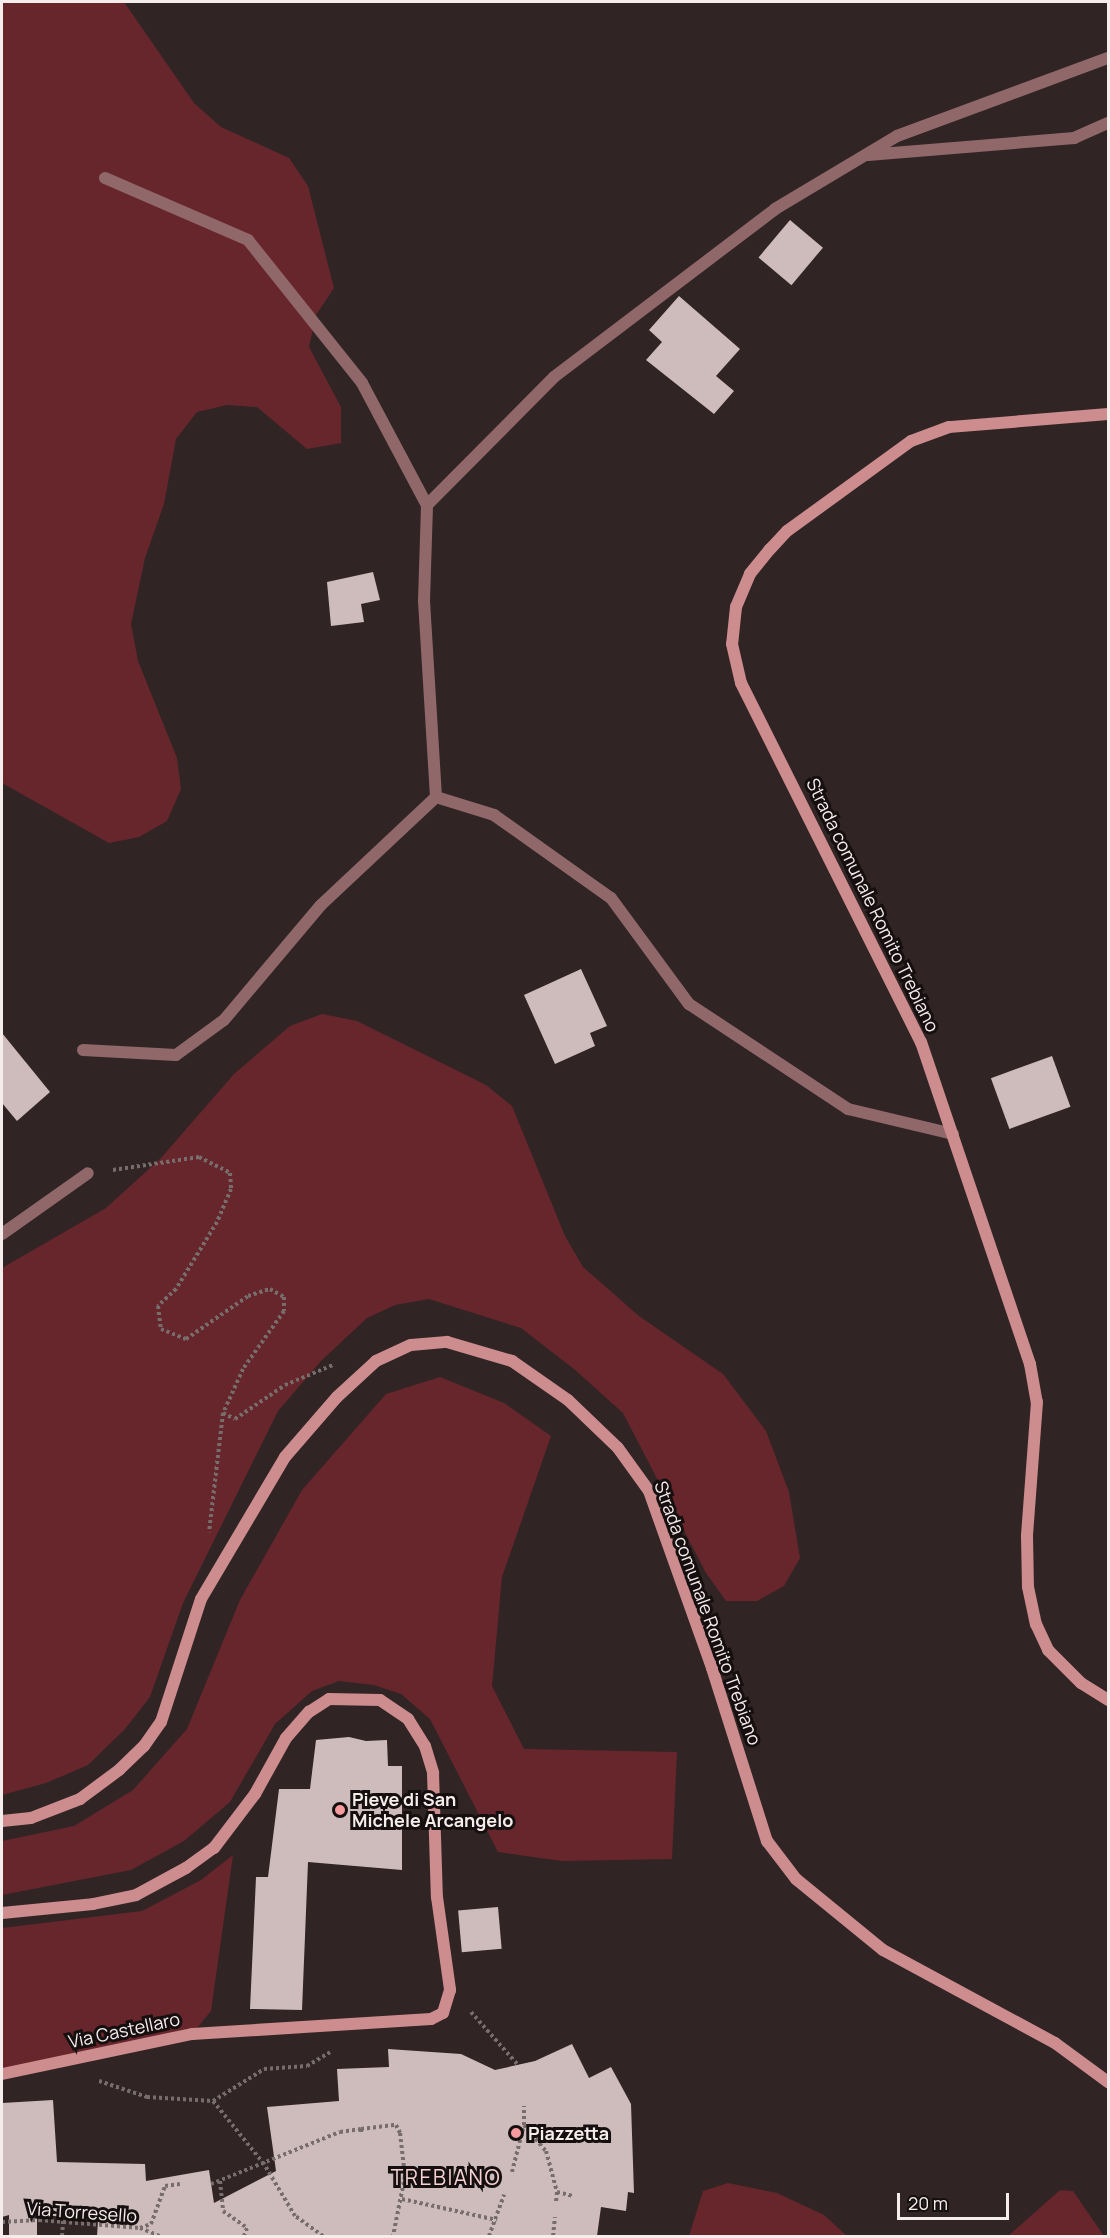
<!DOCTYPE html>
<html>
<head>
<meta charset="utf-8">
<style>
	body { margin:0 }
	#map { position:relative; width:1110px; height:2238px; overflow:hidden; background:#312425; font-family:Manrope,sans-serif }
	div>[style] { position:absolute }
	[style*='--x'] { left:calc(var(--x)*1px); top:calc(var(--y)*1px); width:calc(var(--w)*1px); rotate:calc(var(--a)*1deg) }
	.green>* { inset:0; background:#67262b }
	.building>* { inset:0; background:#cebcbc; transform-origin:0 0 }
	.path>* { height:4px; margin-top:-2px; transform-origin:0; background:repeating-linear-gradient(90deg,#786d6d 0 3px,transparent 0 6px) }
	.street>* { height:12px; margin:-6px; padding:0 6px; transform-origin:6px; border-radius:6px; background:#916869 }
	.secondary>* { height:12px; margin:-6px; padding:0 6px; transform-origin:6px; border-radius:6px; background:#cd8c8d }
	.dots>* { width:16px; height:16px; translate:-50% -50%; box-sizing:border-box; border:3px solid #150f0f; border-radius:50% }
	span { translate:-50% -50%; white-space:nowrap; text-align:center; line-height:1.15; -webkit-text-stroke:6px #150f0f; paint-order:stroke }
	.street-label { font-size:18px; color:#f5ecec }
	.poi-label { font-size:18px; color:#f5ecec; font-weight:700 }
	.left { translate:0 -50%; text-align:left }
	.quarter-label { font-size:21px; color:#f6d3d3; letter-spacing:1.5px }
	.frame { position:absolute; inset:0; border:3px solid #f5ecec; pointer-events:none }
	.scale { position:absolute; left:897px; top:2193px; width:112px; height:27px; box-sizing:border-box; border:3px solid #f5ecec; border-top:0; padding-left:8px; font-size:18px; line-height:21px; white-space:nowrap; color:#f5ecec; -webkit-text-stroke:4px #150f0f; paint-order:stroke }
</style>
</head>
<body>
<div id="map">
	<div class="green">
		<i style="clip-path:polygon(2px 2px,124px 2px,194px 103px,221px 127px,289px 158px,308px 186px,334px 288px,316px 315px,309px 347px,341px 407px,341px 443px,307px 449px,257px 407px,227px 405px,197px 412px,176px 439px,164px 504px,145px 558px,131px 624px,138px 661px,177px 758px,181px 789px,167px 821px,139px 837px,109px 843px,2px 783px)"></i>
		<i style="clip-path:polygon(322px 1014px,357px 1021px,486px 1085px,512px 1106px,565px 1236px,583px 1267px,639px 1316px,723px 1374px,766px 1431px,789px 1492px,800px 1558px,784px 1586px,757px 1601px,726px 1601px,706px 1573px,623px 1413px,574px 1369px,521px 1328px,429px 1299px,395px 1305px,367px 1318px,321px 1361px,278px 1411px,183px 1603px,150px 1697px,125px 1729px,88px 1765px,46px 1783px,2px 1795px,2px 1268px,106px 1208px,161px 1158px,234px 1074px,290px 1026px)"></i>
		<i style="clip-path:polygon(440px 1377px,504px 1403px,551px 1436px,502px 1577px,492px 1686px,524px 1749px,677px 1752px,672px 1859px,562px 1861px,498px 1852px,430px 1719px,401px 1694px,374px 1685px,339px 1681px,312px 1691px,275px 1724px,230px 1802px,184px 1841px,131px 1870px,2px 1895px,2px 1841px,74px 1826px,133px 1790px,187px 1729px,240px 1600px,302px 1490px,386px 1394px)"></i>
		<i style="clip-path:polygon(233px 1855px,211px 2011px,192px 2034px,2px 2074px,2px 1928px,142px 1911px,201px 1880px)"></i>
		<i style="clip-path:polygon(728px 2183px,777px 2193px,824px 2215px,847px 2236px,689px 2236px,703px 2191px)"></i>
		<i style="clip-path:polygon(1060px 2190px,1073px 2191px,1104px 2236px,1008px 2236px)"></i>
	</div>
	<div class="building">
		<i style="left:790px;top:220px;width:43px;height:49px;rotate:40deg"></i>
		<i style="clip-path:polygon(679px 296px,740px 349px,716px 376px,734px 391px,714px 414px,646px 360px,662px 342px,649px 330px)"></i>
		<i style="clip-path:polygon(373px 572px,380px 600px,361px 604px,364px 622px,331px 626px,327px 582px)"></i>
		<i style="clip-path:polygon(581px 969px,607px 1026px,590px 1033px,595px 1046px,555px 1064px,524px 995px)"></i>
		<i style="clip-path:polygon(2px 1033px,50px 1092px,17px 1121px,2px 1103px)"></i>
		<i style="left:1052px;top:1056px;width:54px;height:65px;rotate:70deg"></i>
		<i style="clip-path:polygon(349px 1737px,366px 1741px,387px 1740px,388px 1766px,402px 1766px,402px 1870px,308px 1862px,302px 2010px,250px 2009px,256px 1877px,268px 1877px,279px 1789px,310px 1789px,316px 1740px)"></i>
		<i style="left:498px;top:1907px;width:42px;height:40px;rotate:85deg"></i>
		<i style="clip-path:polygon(572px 2044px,589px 2078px,611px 2067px,631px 2104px,634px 2193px,628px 2192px,626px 2211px,601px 2207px,597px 2236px,97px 2236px,98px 2221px,37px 2214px,37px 2236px,9px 2236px,9px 2215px,2px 2217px,2px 2103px,53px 2100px,57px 2162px,145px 2164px,146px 2181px,209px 2170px,214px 2203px,276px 2171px,267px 2107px,339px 2101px,337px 2069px,389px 2067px,388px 2049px,461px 2054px,495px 2070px,535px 2061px)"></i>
	</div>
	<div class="path">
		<i style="--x:113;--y:1170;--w:87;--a:-8.6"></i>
		<i style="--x:199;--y:1157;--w:35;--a:27"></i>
		<i style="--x:230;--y:1173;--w:16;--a:86"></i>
		<i style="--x:231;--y:1189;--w:36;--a:113"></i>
		<i style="--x:217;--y:1222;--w:79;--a:121.5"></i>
		<i style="--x:176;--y:1289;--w:25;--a:137"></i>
		<i style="--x:158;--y:1306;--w:23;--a:83"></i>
		<i style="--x:161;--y:1329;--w:27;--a:22"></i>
		<i style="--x:186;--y:1339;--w:75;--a:-34.7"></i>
		<i style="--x:248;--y:1296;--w:23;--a:-18"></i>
		<i style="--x:270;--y:1289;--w:16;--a:30"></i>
		<i style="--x:284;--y:1297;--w:14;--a:90"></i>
		<i style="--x:284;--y:1311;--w:71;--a:125.3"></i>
		<i style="--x:243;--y:1369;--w:48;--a:114.4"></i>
		<i style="--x:223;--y:1413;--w:120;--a:96.7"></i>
		<i style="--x:223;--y:1413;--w:13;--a:27"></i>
		<i style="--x:235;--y:1419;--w:60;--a:-34.2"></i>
		<i style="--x:285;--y:1385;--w:52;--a:-22.6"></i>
		<i style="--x:471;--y:2012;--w:71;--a:48.4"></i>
		<i style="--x:99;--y:2081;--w:51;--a:18.4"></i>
		<i style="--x:147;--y:2097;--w:66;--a:3.5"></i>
		<i style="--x:524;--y:2125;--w:34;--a:50"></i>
		<i style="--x:546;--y:2151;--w:42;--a:75"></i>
		<i style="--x:557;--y:2192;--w:10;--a:96"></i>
		<i style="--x:361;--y:2129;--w:35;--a:-7"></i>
		<i style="--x:396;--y:2125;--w:9;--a:63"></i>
		<i style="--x:400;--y:2133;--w:43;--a:83.4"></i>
		<i style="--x:405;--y:2176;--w:61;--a:101.3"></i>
		<i style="--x:512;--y:2172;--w:49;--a:-75.7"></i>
		<i style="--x:524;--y:2125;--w:19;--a:-90"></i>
		<i style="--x:220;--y:2181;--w:30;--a:84"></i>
		<i style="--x:223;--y:2211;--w:29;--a:35"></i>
		<i style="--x:247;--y:2228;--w:9;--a:111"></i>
		<i style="--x:211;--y:2184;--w:139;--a:-22"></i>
		<i style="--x:340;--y:2132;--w:21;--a:-8"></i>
		<i style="--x:361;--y:2129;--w:3;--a:90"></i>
		<i style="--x:557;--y:2192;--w:16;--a:14"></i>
		<i style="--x:402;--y:2199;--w:97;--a:12.5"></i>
		<i style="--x:2;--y:2222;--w:37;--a:-3"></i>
		<i style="--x:39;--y:2220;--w:101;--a:4.5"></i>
		<i style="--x:140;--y:2228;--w:22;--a:22"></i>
		<i style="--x:140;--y:2228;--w:12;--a:-20"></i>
		<i style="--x:151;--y:2224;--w:40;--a:-69.8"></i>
		<i style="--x:165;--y:2186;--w:15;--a:-8"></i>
		<i style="--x:62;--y:2236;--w:15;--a:-86"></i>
		<i style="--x:323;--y:2236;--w:34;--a:-144"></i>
		<i style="--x:295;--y:2216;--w:61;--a:-120.8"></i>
		<i style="--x:264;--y:2164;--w:81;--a:-129"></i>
		<i style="--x:213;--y:2101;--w:60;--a:-32.1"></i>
		<i style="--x:264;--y:2069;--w:43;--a:-4"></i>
		<i style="--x:307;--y:2066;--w:27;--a:-31"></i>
		<i style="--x:489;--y:2236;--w:44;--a:-69.9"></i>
		<i style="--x:553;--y:2236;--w:19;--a:-84"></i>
	</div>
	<div class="street">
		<i style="--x:868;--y:155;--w:207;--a:-4.7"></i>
		<i style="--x:1074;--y:138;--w:37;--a:-24"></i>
		<i style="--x:105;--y:178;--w:156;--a:23.4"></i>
		<i style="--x:248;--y:240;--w:183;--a:51.4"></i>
		<i style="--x:362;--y:383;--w:138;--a:62"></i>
		<i style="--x:436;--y:797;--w:196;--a:-93.5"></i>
		<i style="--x:424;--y:601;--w:96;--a:-88.2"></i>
		<i style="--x:427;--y:505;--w:180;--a:-45.2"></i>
		<i style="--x:554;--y:377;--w:278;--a:-37.2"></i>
		<i style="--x:775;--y:209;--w:142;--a:-30.9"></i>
		<i style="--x:897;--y:136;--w:225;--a:-20.3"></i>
		<i style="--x:83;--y:1050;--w:93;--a:3.1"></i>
		<i style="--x:176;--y:1055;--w:59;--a:-36.1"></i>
		<i style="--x:224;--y:1020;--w:150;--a:-49.9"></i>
		<i style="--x:321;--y:905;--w:158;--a:-43.2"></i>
		<i style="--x:436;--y:797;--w:61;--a:17.2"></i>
		<i style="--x:494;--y:815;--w:143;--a:35.4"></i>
		<i style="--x:611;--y:898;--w:132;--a:53.7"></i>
		<i style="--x:689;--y:1004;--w:191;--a:33.4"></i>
		<i style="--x:848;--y:1109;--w:108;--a:13.4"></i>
		<i style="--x:2;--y:1234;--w:105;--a:-35.3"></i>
	</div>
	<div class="secondary">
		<i style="--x:1108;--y:414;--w:160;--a:175.3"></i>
		<i style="--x:949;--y:427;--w:40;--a:159.8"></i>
		<i style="--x:911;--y:441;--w:153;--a:144"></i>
		<i style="--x:787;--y:531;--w:25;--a:133"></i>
		<i style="--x:770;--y:549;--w:32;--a:129"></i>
		<i style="--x:750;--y:574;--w:36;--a:113"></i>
		<i style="--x:736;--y:607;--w:37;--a:96"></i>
		<i style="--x:732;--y:644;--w:40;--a:77"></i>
		<i style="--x:741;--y:683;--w:402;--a:63.4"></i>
		<i style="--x:921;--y:1042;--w:340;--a:71.3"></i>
		<i style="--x:1030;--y:1364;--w:39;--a:80"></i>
		<i style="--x:1037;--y:1402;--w:134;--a:94.3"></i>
		<i style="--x:1027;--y:1536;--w:51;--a:88.9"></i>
		<i style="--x:1028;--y:1587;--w:38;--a:78"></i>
		<i style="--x:1036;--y:1624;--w:29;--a:65"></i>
		<i style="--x:1048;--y:1650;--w:47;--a:45"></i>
		<i style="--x:1081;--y:1683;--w:32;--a:32"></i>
		<i style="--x:2;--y:1821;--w:29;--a:-6"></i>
		<i style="--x:31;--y:1818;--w:53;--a:-21.2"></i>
		<i style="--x:80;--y:1799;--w:49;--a:-36.6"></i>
		<i style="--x:119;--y:1770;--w:35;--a:-44"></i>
		<i style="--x:144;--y:1746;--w:29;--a:-55"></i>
		<i style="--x:161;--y:1722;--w:129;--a:-72"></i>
		<i style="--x:201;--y:1599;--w:165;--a:-59.4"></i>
		<i style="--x:285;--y:1457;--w:79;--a:-49.1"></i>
		<i style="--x:337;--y:1397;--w:53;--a:-42.7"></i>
		<i style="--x:376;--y:1361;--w:38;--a:-25"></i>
		<i style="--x:411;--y:1345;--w:36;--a:-5"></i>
		<i style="--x:447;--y:1342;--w:68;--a:16.3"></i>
		<i style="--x:512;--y:1361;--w:68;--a:34.9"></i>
		<i style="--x:568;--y:1400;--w:69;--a:43.8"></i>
		<i style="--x:618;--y:1448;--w:53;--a:54.2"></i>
		<i style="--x:649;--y:1491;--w:188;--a:70.4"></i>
		<i style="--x:712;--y:1668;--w:182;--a:72.4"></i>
		<i style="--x:767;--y:1841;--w:48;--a:52.7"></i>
		<i style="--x:796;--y:1879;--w:112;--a:39.2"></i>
		<i style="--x:883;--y:1950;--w:196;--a:28.4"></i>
		<i style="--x:1055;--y:2043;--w:66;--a:36.3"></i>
		<i style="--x:2;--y:1913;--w:91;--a:-5.6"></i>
		<i style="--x:93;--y:1904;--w:44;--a:-11.8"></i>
		<i style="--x:136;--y:1895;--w:57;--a:-28.4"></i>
		<i style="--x:186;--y:1868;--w:34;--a:-36"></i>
		<i style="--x:214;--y:1848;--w:68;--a:-52.8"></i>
		<i style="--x:255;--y:1794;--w:64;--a:-61"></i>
		<i style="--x:286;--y:1738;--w:35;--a:-49"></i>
		<i style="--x:309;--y:1712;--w:24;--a:-33"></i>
		<i style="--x:329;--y:1699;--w:51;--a:1.1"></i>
		<i style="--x:380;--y:1700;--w:34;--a:34"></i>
		<i style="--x:408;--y:1719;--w:32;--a:58"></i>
		<i style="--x:425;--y:1746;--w:28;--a:73"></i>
		<i style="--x:433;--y:1773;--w:124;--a:88.2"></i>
		<i style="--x:437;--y:1897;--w:94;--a:82"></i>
		<i style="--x:450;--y:1990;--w:24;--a:107"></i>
		<i style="--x:443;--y:2013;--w:13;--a:153"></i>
		<i style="--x:431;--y:2019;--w:239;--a:176.4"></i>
		<i style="--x:192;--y:2034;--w:194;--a:168.1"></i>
	</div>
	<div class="dots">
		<i style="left:340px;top:1810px;background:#f59b9d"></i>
		<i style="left:516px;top:2133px;background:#f59b9d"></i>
	</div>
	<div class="street-label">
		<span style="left:873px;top:905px;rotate:64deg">Strada comunale Romito Trebiano</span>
		<span style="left:708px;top:1613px;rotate:70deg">Strada comunale Romito Trebiano</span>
		<span style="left:124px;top:2030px;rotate:-12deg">Via Castellaro</span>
		<span style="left:82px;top:2212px;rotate:4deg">Via Torresello</span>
	</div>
	<div class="poi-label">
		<span class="left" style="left:352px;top:1810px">Pieve di San<br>Michele Arcangelo</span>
		<span class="left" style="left:528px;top:2133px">Piazzetta</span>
	</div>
	<div class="quarter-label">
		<span style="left:446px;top:2177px">TREBIANO</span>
	</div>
	<div class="frame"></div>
	<div class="scale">20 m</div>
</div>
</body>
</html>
